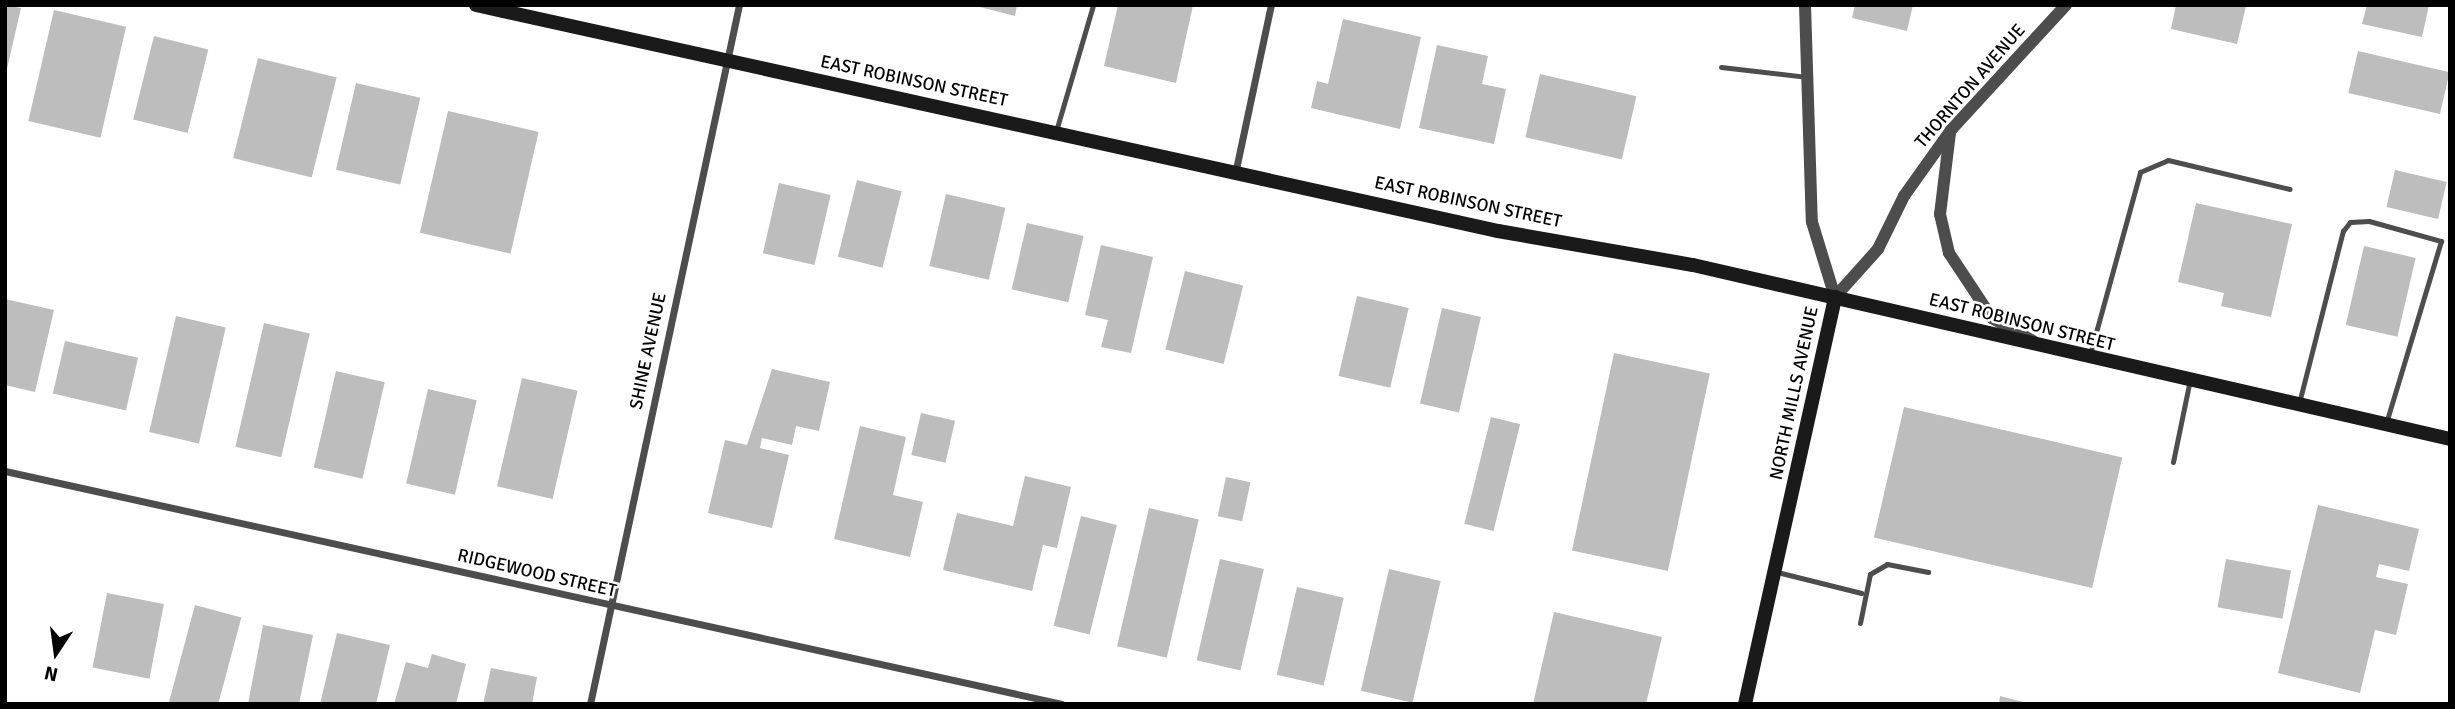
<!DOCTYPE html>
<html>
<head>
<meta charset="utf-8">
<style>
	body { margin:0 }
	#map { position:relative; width:2455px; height:709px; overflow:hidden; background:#fff; font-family:Signika,sans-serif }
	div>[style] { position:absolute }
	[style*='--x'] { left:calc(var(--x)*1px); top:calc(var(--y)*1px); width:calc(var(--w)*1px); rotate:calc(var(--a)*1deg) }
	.building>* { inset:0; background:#bdbdbd; transform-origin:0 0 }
	.service>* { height:5px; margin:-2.5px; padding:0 2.5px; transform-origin:2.5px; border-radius:2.5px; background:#4d4d4d }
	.minor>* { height:7px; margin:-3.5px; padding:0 3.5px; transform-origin:3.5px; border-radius:3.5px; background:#4d4d4d }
	.tertiary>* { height:12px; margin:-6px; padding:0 6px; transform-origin:6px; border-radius:6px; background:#4d4d4d }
	.secondary>* { height:14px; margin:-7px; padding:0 7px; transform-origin:7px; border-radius:7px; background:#1a1a1a }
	span { translate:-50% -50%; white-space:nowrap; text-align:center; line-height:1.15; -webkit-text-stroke:5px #fff; paint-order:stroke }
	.street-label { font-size:18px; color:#000 }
	.frame { position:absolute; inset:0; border:7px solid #000; pointer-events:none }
	.north { position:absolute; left:21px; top:618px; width:70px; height:70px; -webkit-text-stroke:5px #fff; paint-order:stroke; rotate:193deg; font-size:19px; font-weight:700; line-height:28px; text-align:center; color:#000 }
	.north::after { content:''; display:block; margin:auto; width:24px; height:32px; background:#000; clip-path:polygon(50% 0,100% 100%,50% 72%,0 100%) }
</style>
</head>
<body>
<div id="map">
	<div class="building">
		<i style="clip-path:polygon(5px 5px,21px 8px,6px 73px,5px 73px)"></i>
		<i style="clip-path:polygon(972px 5px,1017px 5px,1015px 16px)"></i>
		<i style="clip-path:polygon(1118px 5px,1193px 5px,1176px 83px,1104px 66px)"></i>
		<i style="clip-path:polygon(1855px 5px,1913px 5px,1907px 31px,1852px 18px)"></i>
		<i style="clip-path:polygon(2176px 5px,2246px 6px,2237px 44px,2171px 29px)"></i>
		<i style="clip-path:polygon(2367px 5px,2429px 5px,2422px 37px,2362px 24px)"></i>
		<i style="left:54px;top:10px;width:74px;height:114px;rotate:13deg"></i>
		<i style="clip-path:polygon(1343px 19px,1421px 37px,1400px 129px,1311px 108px,1317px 81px,1328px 84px)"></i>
		<i style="left:154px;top:36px;width:56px;height:86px;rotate:14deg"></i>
		<i style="clip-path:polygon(1437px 45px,1488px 56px,1482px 84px,1506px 89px,1494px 144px,1419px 128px)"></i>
		<i style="left:2358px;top:51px;width:94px;height:43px;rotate:13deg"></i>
		<i style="left:258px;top:58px;width:81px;height:103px;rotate:14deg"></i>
		<i style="left:1540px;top:74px;width:99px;height:65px;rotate:13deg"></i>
		<i style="left:356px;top:83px;width:66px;height:89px;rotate:13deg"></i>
		<i style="left:448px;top:111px;width:93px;height:125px;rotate:13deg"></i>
		<i style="left:2395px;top:170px;width:53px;height:38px;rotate:13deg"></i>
		<i style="left:857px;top:180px;width:46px;height:79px;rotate:14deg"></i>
		<i style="left:779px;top:183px;width:53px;height:72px;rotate:13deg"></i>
		<i style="left:946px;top:194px;width:61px;height:74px;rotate:13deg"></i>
		<i style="clip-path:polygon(2196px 203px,2292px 224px,2271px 317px,2221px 306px,2224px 293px,2178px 282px)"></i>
		<i style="left:1027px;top:223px;width:58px;height:68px;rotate:13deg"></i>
		<i style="clip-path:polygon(1101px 245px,1153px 257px,1131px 353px,1101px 347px,1108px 320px,1085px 315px)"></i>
		<i style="left:2364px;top:246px;width:53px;height:81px;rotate:13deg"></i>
		<i style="left:1185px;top:271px;width:60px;height:81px;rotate:14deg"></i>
		<i style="left:1357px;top:296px;width:53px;height:82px;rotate:13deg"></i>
		<i style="clip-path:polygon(5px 299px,54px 310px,35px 392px,5px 385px)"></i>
		<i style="left:1442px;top:308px;width:40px;height:98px;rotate:13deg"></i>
		<i style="left:176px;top:316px;width:51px;height:119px;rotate:13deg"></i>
		<i style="left:264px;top:323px;width:47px;height:127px;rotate:13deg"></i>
		<i style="left:65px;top:341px;width:75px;height:54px;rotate:13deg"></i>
		<i style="left:1614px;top:353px;width:98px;height:202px;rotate:12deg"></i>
		<i style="clip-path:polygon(772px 369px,830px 382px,819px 431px,796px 426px,792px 445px,762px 438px,760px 448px,789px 455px,772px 528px,708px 513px,725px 440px,747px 445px)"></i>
		<i style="left:336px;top:371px;width:50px;height:99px;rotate:13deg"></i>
		<i style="left:522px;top:378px;width:57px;height:111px;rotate:13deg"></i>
		<i style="left:428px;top:389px;width:50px;height:97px;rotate:13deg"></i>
		<i style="left:1904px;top:407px;width:224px;height:134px;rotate:13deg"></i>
		<i style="left:921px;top:413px;width:35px;height:43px;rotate:13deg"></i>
		<i style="left:1491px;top:417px;width:30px;height:110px;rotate:14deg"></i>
		<i style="clip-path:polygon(860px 426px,906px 437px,893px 495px,923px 502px,910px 557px,834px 539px)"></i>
		<i style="clip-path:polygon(1025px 476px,1071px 487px,1057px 548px,1043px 545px,1032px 591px,943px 570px,957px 513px,1013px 526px)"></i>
		<i style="left:1226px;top:477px;width:25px;height:40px;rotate:12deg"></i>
		<i style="clip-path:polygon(2318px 505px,2419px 529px,2409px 571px,2379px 564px,2376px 577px,2408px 584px,2396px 635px,2375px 630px,2360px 693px,2278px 673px)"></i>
		<i style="left:1149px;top:508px;width:51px;height:142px;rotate:13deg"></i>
		<i style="left:1081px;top:516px;width:37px;height:113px;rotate:14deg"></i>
		<i style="left:1220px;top:559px;width:45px;height:104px;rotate:13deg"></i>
		<i style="left:2226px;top:559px;width:66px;height:49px;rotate:10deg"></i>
		<i style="left:1389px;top:569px;width:53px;height:125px;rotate:13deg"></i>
		<i style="left:1297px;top:587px;width:48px;height:90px;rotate:13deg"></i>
		<i style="left:107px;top:593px;width:58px;height:76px;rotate:11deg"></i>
		<i style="left:195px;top:605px;width:48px;height:102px;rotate:15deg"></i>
		<i style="clip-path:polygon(1554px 612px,1662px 637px,1646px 704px,1533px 704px)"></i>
		<i style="clip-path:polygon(263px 625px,313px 635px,299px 704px,248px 704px)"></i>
		<i style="clip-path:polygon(337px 633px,390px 645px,376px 704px,320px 704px)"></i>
		<i style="clip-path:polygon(432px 654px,466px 664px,456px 704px,394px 704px,406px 662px,428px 668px)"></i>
		<i style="clip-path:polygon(491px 668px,537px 677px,532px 704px,483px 704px)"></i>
		<i style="clip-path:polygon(2000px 696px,2027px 703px,2027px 704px,1999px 704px)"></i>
	</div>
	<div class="service">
		<i style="--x:1721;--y:67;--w:88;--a:6.6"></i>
		<i style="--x:1056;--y:131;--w:131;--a:-73.6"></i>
		<i style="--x:2090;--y:354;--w:189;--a:-74.6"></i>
		<i style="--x:2140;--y:172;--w:30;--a:-23"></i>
		<i style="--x:2168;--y:160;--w:125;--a:13.4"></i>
		<i style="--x:2299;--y:403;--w:178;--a:-75.7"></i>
		<i style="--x:2343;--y:231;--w:11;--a:-52"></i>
		<i style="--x:2350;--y:222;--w:19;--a:-3"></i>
		<i style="--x:2369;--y:221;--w:75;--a:15.5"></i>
		<i style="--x:2441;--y:241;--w:190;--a:106.8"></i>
		<i style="--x:2173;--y:462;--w:80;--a:-78.4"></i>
		<i style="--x:1777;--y:572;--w:87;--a:14"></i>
		<i style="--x:1860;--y:623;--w:50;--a:-78.5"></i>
		<i style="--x:1870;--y:574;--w:20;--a:-30"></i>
		<i style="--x:1887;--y:564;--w:42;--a:11"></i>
	</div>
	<div class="minor">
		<i style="--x:1236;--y:169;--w:168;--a:-78"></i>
		<i style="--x:5;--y:471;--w:1082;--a:12.43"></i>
		<i style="--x:590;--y:704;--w:715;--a:-77.97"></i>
	</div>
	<div class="tertiary">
		<i style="--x:1805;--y:5;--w:217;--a:88.2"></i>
		<i style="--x:1812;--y:222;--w:78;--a:73"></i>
		<i style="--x:1950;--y:133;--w:82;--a:97"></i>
		<i style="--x:1940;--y:214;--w:40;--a:77"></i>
		<i style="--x:1949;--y:253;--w:78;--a:56.5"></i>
		<i style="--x:1992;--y:318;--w:47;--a:29.3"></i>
		<i style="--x:1835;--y:297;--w:64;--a:-48.1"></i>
		<i style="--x:1878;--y:249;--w:59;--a:-63.9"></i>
		<i style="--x:1904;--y:196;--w:81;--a:-54.5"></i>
		<i style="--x:1951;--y:130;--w:170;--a:-47.4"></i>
	</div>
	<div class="secondary">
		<i style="--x:476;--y:5;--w:1047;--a:12.47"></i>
		<i style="--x:1498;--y:231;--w:198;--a:9.9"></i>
		<i style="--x:1693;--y:265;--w:777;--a:12.94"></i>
		<i style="--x:1745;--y:704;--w:417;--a:-77.5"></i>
	</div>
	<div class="street-label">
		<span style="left:914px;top:81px;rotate:12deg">EAST ROBINSON STREET</span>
		<span style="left:1970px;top:86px;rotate:-49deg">THORNTON AVENUE</span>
		<span style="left:1468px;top:202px;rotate:12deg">EAST ROBINSON STREET</span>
		<span style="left:2022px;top:322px;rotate:14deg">EAST ROBINSON STREET</span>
		<span style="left:648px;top:351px;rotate:-78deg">SHINE AVENUE</span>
		<span style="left:1794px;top:393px;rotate:-78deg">NORTH MILLS AVENUE</span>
		<span style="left:537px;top:573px;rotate:13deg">RIDGEWOOD STREET</span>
	</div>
	<div class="frame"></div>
	<div class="north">N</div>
</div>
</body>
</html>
